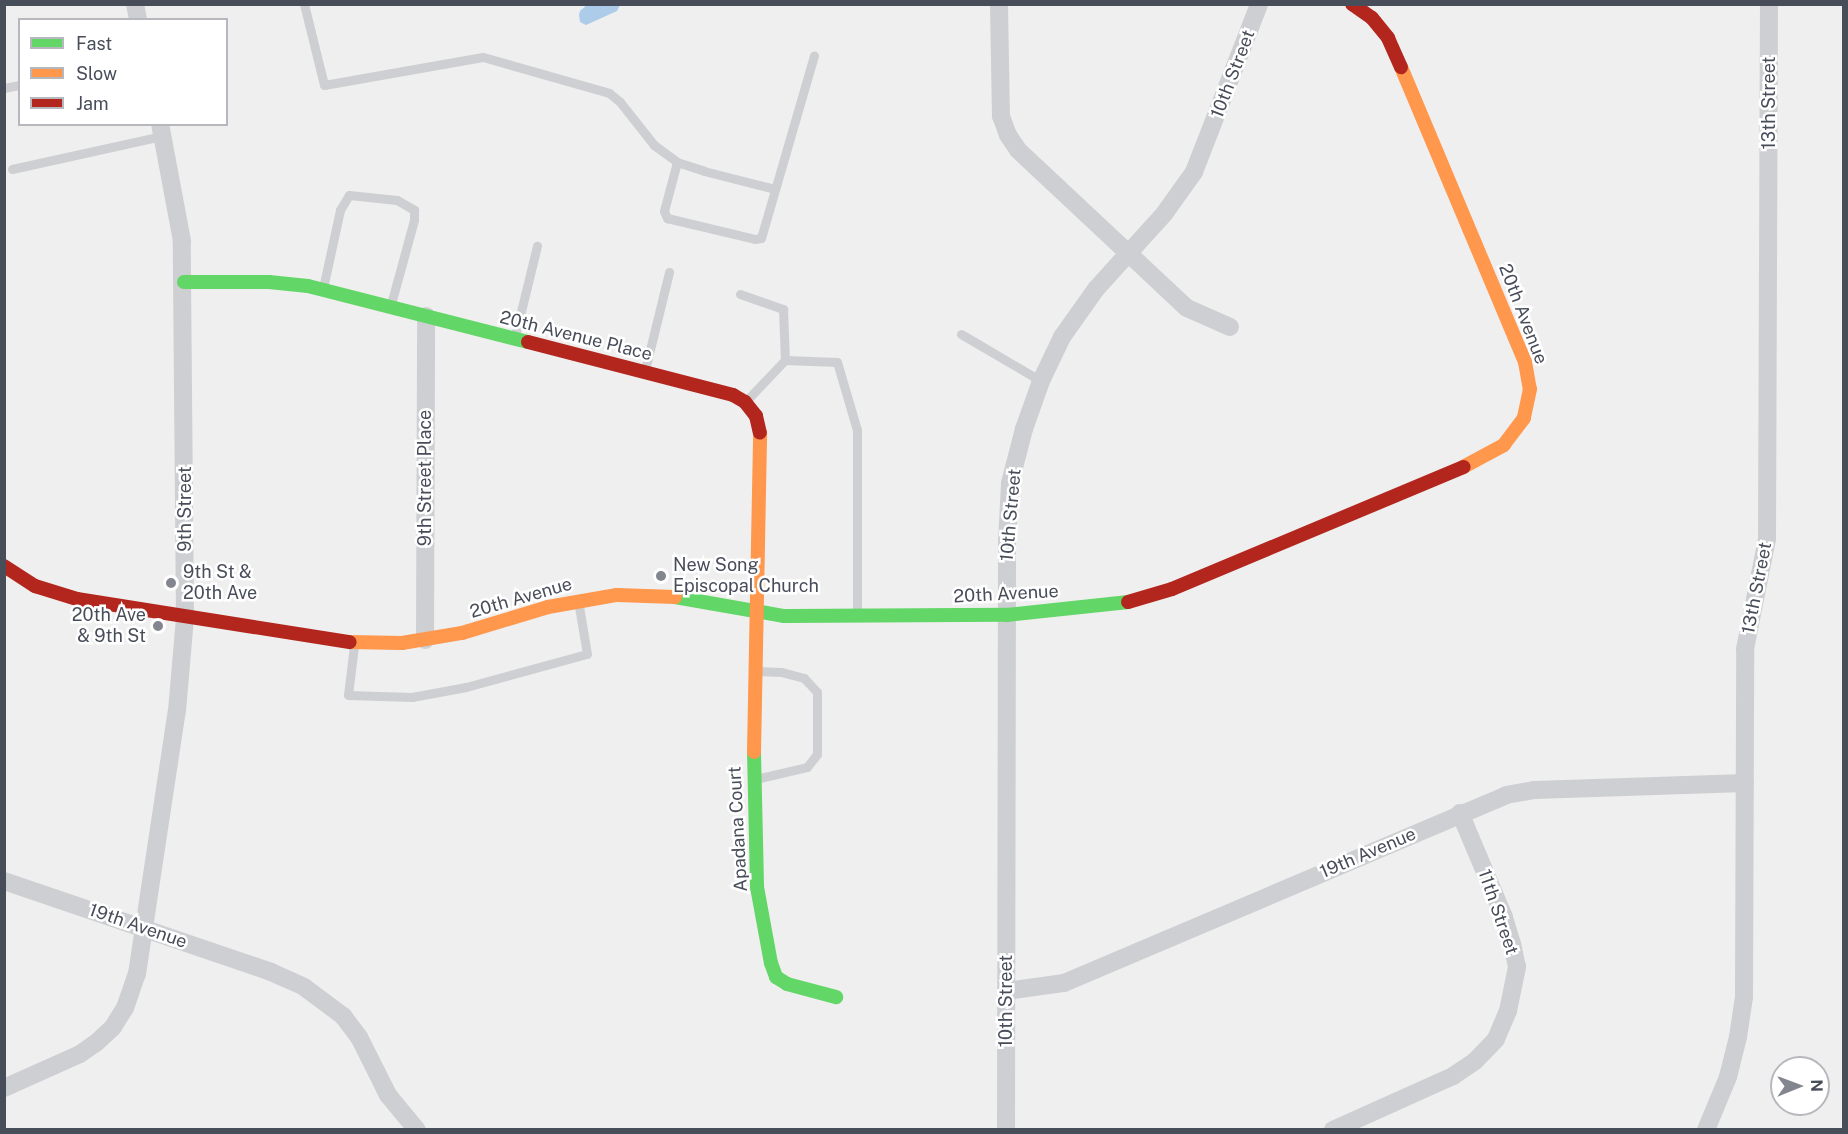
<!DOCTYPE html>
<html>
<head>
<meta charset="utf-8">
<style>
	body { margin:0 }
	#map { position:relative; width:1848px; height:1134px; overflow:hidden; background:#f0efef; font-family:"Public Sans",sans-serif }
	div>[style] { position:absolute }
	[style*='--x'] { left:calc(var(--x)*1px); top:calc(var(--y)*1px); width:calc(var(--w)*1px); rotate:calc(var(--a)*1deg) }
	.water>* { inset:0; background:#accce9 }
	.lane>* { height:9px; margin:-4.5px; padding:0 4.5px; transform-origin:4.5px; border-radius:4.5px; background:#cecfd2 }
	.street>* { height:18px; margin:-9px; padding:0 9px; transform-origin:9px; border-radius:9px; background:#cecfd2 }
	.fast>* { height:14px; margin:-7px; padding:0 7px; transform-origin:7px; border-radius:7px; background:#63d668 }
	.slow>* { height:14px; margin:-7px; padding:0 7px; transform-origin:7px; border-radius:7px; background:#ff974d }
	.jam>* { height:14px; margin:-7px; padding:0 7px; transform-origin:7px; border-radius:7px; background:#b3261e }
	.dots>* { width:16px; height:16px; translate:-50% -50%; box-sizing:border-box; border:3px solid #fff; border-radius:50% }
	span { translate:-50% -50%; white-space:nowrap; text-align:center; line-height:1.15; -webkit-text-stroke:5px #fff; paint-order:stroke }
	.street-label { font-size:18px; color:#484d5a }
	.poi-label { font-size:18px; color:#484d5a }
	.left { translate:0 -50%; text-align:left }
	.right { translate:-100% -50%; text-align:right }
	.frame { position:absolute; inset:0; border:6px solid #484d5a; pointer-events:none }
	.legend { position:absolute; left:18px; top:18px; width:210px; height:108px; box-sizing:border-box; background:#fff; border:2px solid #b6b8bd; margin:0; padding:8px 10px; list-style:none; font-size:18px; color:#484d5a }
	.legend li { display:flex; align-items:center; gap:12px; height:30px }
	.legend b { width:30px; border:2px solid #b6b8bd }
	.north { position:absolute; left:1770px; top:1056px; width:60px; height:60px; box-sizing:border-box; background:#fff; border:2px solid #b6b8bd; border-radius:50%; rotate:89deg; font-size:16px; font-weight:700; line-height:24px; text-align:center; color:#484d5a }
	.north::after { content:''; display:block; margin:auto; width:21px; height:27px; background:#83868e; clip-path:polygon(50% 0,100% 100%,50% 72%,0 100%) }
</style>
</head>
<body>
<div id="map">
	<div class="water">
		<i style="clip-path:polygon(588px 4px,620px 4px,620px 5px,617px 11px,586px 25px,580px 22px,579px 15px,580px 11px)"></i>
	</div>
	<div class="lane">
		<i style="--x:304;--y:4;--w:83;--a:76.1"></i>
		<i style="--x:324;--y:85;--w:161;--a:-10"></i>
		<i style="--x:483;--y:57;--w:131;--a:15.9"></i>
		<i style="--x:609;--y:93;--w:14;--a:39"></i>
		<i style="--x:620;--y:102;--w:55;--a:51.7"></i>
		<i style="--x:654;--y:145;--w:29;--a:36"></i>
		<i style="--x:677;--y:162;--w:51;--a:104.9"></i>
		<i style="--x:664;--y:211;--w:8;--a:67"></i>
		<i style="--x:667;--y:218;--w:90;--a:13.4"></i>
		<i style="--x:755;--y:239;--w:6;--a:-9"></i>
		<i style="--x:761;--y:238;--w:190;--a:-73.8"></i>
		<i style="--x:4;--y:88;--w:16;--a:-11"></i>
		<i style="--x:677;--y:162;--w:28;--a:18"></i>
		<i style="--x:704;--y:171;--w:73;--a:14.2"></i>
		<i style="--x:12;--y:169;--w:154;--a:-12.4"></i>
		<i style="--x:323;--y:288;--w:80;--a:-77.7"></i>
		<i style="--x:340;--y:210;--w:17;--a:-59"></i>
		<i style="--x:349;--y:195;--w:48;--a:5.9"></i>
		<i style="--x:397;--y:200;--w:20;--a:30"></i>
		<i style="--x:414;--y:210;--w:10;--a:90"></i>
		<i style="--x:414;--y:220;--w:87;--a:105.3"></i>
		<i style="--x:740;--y:294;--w:46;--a:19.2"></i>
		<i style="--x:783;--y:309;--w:51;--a:87.8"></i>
		<i style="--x:785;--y:360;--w:57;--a:133.6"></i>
		<i style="--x:961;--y:334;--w:93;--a:30.4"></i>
		<i style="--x:515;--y:336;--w:93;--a:-76.3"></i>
		<i style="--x:785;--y:360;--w:52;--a:2.2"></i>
		<i style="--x:837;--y:362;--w:71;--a:73.6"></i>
		<i style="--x:857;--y:430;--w:184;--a:90"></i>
		<i style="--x:645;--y:370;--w:101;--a:-76.2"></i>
		<i style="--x:354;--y:646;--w:49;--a:97"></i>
		<i style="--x:348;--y:695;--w:64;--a:1.8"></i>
		<i style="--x:412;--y:697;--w:55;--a:-10.5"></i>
		<i style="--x:466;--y:687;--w:125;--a:-15.3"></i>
		<i style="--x:587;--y:654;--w:49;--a:-99.5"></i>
		<i style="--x:756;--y:779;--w:52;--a:-13.2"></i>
		<i style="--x:807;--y:767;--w:16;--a:-52"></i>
		<i style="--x:817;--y:754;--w:62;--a:-90"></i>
		<i style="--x:817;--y:692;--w:19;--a:-133"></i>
		<i style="--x:804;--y:678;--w:23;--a:-165"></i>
		<i style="--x:782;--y:672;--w:26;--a:-178"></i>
	</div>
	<div class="street">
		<i style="--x:135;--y:4;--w:16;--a:79"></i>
		<i style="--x:999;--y:4;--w:112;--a:89"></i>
		<i style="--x:1001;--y:116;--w:20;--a:70"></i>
		<i style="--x:1008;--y:135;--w:18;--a:56"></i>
		<i style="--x:1018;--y:150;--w:231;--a:43.1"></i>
		<i style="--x:1187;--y:308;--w:47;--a:23.8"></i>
		<i style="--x:425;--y:640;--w:324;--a:-89.8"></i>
		<i style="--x:4;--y:881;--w:282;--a:18.8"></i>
		<i style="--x:271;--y:972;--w:36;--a:24"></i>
		<i style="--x:304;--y:987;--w:49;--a:36.6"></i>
		<i style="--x:343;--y:1016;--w:26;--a:53"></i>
		<i style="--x:359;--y:1037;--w:65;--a:63.4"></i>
		<i style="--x:388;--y:1095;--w:45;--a:50.4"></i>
		<i style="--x:1006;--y:991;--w:59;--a:-7.9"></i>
		<i style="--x:1064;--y:983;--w:480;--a:-23"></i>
		<i style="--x:1506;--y:795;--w:29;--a:-10"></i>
		<i style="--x:1535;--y:790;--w:210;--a:-1.9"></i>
		<i style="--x:4;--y:1088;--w:83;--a:-24.1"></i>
		<i style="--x:80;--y:1054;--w:19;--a:-35"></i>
		<i style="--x:96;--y:1043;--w:23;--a:-43"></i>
		<i style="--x:113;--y:1027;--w:22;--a:-58"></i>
		<i style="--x:125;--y:1008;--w:36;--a:-71"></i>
		<i style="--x:137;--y:974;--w:266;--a:-81.4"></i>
		<i style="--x:177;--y:711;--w:93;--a:-85.1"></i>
		<i style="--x:185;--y:618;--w:377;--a:-90.5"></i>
		<i style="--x:182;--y:241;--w:119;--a:-100.6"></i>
		<i style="--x:1006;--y:1130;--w:587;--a:-89.9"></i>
		<i style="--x:1007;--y:543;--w:60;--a:-87.1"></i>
		<i style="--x:1010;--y:483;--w:56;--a:-75.5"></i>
		<i style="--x:1024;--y:429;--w:51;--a:-70.5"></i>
		<i style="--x:1041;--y:381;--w:49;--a:-64.5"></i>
		<i style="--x:1062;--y:337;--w:59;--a:-54.7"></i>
		<i style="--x:1096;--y:289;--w:101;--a:-47.8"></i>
		<i style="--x:1164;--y:214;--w:52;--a:-54.5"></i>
		<i style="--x:1194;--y:172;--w:180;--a:-68.8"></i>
		<i style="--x:1333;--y:1130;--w:132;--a:-24.2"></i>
		<i style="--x:1453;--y:1076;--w:27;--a:-34"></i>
		<i style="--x:1475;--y:1061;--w:30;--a:-46"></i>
		<i style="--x:1496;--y:1039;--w:30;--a:-67"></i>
		<i style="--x:1508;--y:1011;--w:45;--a:-78.4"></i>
		<i style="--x:1517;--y:967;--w:24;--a:-102"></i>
		<i style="--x:1512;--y:944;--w:28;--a:-107"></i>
		<i style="--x:1504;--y:917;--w:113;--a:-112.9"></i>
		<i style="--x:1706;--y:1130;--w:57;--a:-67.5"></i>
		<i style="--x:1728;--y:1077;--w:41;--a:-76"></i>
		<i style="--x:1738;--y:1037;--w:40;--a:-81.5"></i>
		<i style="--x:1744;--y:997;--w:348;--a:-89.8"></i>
		<i style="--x:1745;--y:649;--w:112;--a:-78.7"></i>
		<i style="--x:1767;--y:539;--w:535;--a:-89.79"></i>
	</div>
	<div class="fast">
		<i style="--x:184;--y:282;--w:85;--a:0"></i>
		<i style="--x:269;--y:282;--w:39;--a:6"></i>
		<i style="--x:308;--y:286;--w:227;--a:14.3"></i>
		<i style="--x:675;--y:597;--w:111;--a:9.9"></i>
		<i style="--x:784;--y:616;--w:223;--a:-0.3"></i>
		<i style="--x:1007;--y:615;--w:122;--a:-6.1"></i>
		<i style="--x:754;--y:752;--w:135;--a:88.7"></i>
		<i style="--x:757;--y:887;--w:77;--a:79.6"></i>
		<i style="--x:771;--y:963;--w:15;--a:70"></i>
		<i style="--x:776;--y:977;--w:13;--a:32"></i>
		<i style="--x:787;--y:984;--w:51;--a:14.9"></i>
	</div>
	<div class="slow">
		<i style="--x:1401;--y:67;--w:320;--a:67.2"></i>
		<i style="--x:1525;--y:362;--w:27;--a:80"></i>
		<i style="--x:1530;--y:389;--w:30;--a:102"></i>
		<i style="--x:1524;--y:418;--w:34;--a:127"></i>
		<i style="--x:1504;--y:445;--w:47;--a:151.8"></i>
		<i style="--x:350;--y:642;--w:52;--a:1.1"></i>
		<i style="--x:402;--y:643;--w:61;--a:-9.5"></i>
		<i style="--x:462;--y:633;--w:90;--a:-16.8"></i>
		<i style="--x:548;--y:607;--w:70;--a:-9.9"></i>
		<i style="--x:617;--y:595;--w:58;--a:2"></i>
		<i style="--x:754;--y:752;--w:319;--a:-88.9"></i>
	</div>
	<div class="jam">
		<i style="--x:1352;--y:4;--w:24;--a:35"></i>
		<i style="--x:1372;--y:18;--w:26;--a:51"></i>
		<i style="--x:1388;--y:38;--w:32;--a:66"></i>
		<i style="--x:528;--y:342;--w:212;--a:14.5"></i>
		<i style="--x:733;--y:395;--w:14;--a:30"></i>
		<i style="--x:745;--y:402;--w:18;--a:52"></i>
		<i style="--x:756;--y:416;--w:17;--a:77"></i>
		<i style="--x:4;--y:566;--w:37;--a:33"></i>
		<i style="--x:35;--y:586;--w:44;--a:17.2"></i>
		<i style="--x:77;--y:599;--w:276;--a:9"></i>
		<i style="--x:1128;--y:602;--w:46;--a:-16.5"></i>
		<i style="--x:1172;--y:589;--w:316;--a:-22.7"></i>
	</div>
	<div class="dots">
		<i style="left:661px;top:576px;background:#83868e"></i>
		<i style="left:171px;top:583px;background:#83868e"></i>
		<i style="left:158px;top:626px;background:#83868e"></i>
	</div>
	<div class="street-label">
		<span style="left:1233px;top:74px;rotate:-69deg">10th Street</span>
		<span style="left:1769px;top:103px;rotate:-90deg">13th Street</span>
		<span style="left:1523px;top:314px;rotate:69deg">20th Avenue</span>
		<span style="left:576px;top:336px;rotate:14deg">20th Avenue Place</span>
		<span style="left:425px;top:478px;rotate:-90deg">9th Street Place</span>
		<span style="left:185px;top:509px;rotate:-90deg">9th Street</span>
		<span style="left:1011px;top:515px;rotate:-85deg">10th Street</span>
		<span style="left:1757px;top:588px;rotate:-79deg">13th Street</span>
		<span style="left:1006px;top:594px;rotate:-3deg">20th Avenue</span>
		<span style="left:521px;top:598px;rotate:-16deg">20th Avenue</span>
		<span style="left:738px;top:829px;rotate:-93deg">Apadana Court</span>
		<span style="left:1368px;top:853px;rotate:-23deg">19th Avenue</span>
		<span style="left:1498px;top:912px;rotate:71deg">11th Street</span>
		<span style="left:138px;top:926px;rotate:19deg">19th Avenue</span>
		<span style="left:1006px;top:1001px;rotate:-90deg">10th Street</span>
	</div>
	<div class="poi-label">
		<span class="left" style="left:673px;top:576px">New Song<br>Episcopal Church</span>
		<span class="left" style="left:183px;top:583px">9th St &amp;<br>20th Ave</span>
		<span class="right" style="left:146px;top:626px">20th Ave<br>&amp; 9th St</span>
	</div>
	<div class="frame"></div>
	<ul class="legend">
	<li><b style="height:8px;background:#63d668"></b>Fast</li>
	<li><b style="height:8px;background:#ff974d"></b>Slow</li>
	<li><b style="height:8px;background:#b3261e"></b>Jam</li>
	</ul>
	<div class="north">N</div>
</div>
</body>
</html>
